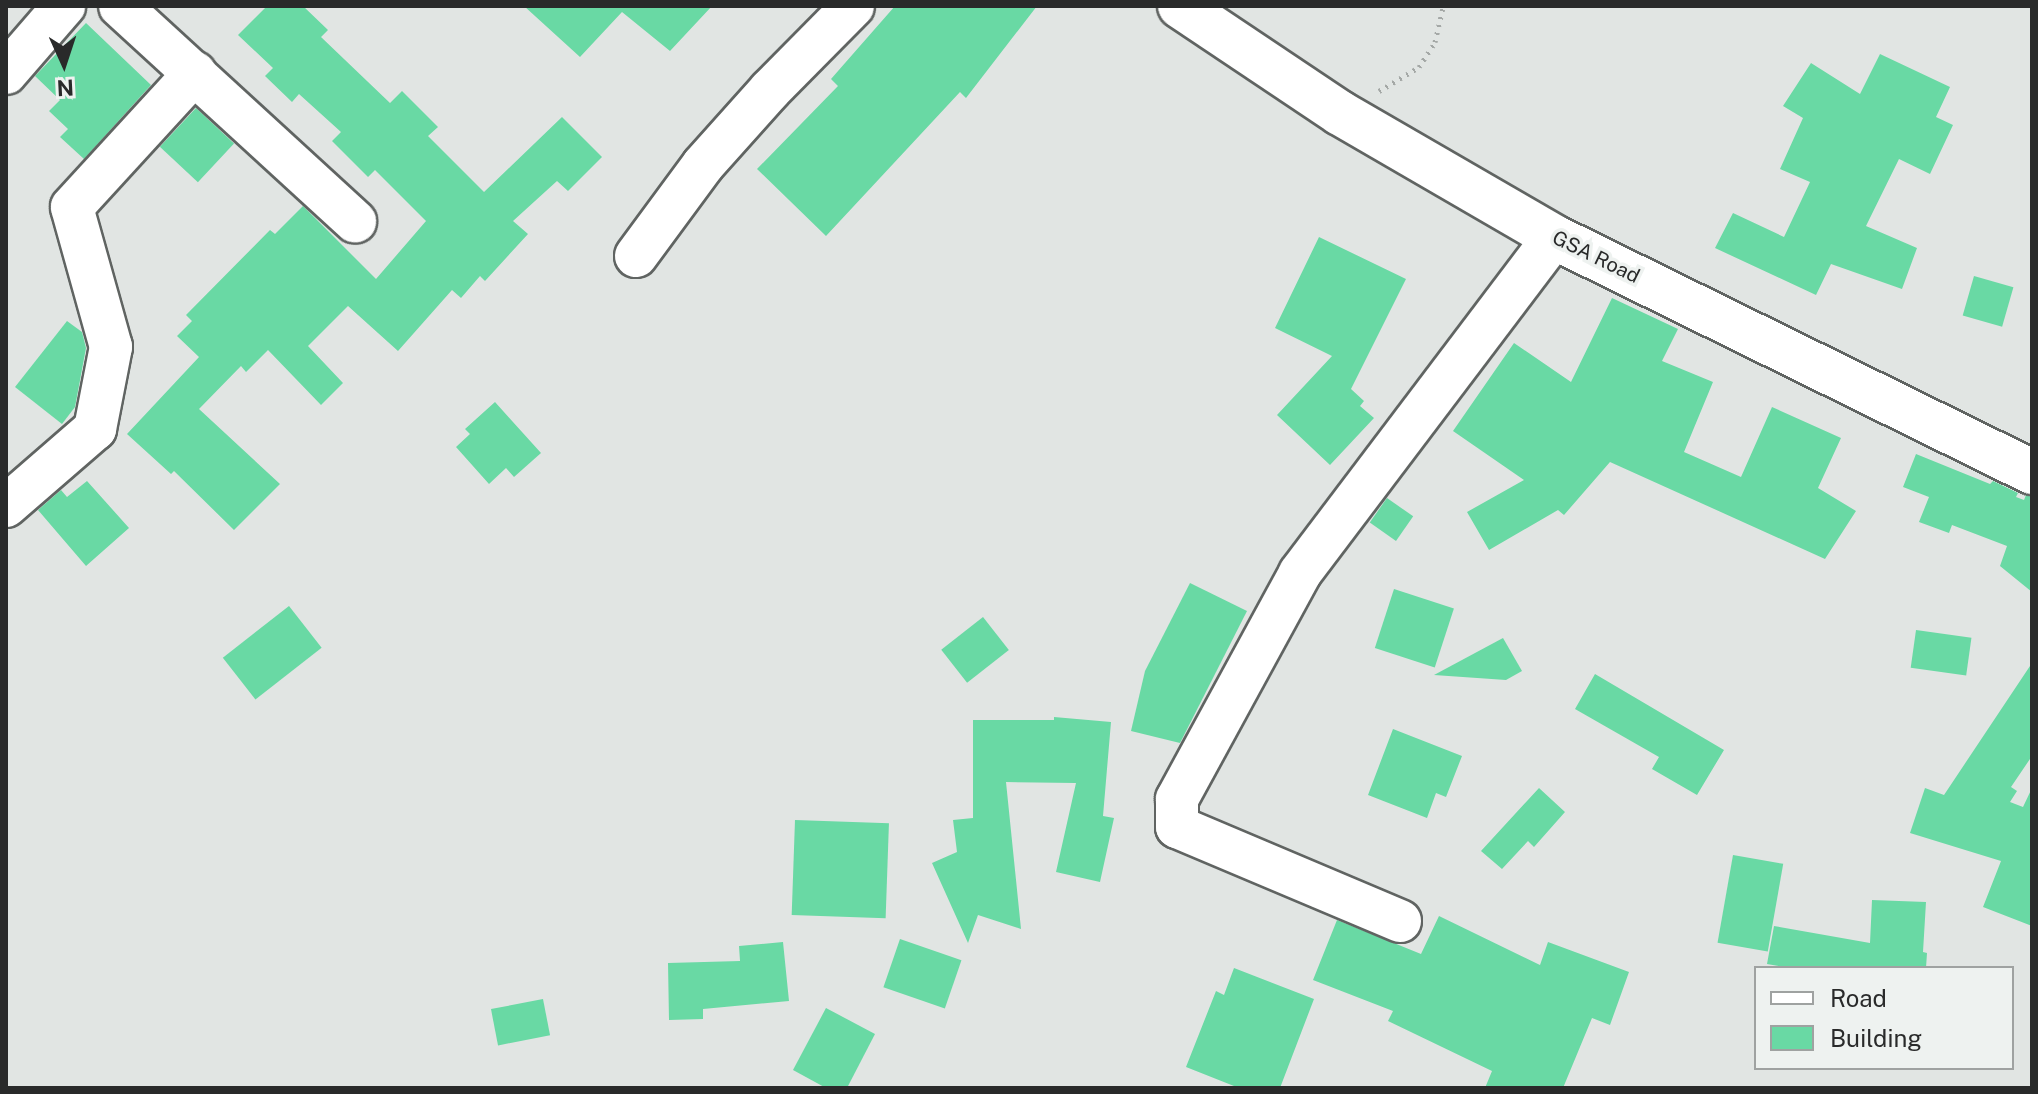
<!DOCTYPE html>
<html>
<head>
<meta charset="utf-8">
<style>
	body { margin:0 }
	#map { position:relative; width:2038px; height:1094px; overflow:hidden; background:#e1e5e3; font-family:"Public Sans",sans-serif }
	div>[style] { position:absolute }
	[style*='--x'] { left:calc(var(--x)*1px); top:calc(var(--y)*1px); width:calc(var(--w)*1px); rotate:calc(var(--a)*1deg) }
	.building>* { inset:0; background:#69d9a4; transform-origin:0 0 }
	.path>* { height:5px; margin-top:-2.5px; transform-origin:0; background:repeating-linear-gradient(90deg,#a4a8a6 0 2px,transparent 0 8px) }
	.roads { filter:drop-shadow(2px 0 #606462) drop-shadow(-2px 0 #606462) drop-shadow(0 2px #606462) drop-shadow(0 -2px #606462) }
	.minor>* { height:42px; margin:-21px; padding:0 21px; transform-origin:21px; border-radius:21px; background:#fff }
	.tertiary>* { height:44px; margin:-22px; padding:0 22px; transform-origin:22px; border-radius:22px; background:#fff }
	span { translate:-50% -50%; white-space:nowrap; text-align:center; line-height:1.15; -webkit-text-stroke:7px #eef2f0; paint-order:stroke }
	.street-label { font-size:20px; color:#292a2a }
	.frame { position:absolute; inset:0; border:8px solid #292a2a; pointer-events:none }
	.legend { position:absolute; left:1754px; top:966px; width:260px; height:104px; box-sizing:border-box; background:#eef2f0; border:2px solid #9fa2a1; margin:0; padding:10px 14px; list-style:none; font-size:24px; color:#292a2a }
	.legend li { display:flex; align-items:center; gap:16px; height:40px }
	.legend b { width:40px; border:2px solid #9fa2a1 }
	.north { position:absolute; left:24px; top:24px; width:80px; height:80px; -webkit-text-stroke:6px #eef2f0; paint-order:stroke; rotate:177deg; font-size:22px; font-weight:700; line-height:32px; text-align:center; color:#292a2a }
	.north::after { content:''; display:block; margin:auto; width:28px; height:36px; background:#292a2a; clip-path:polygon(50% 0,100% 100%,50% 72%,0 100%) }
</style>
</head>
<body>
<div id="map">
	<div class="building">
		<i style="clip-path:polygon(267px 6px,303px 6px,328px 30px,321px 37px,390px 103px,402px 91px,438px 127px,428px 136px,484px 192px,562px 117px,602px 157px,568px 191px,557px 181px,513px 221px,528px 234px,485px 281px,480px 276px,461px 298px,452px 290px,398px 351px,348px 306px,308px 346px,343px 383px,321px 405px,268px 350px,246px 372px,241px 366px,199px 409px,280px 484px,234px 530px,174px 471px,171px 474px,127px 434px,199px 357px,177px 336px,192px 321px,186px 315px,270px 230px,275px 234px,303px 206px,376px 279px,426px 221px,375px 170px,368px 177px,332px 141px,341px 132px,299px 94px,292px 102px,265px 76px,273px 68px,238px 35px)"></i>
		<i style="clip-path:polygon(524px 6px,712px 6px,670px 51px,622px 12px,580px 57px)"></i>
		<i style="clip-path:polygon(895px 6px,1037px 6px,966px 98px,960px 92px,826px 236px,757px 169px,838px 86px,831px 79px)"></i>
		<i style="clip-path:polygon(86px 23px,151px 85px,84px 159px,60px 137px,68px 129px,49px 111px,60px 100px,35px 76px)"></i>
		<i style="clip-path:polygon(1880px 54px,1950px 87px,1936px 117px,1953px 125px,1930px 174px,1899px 159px,1866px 226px,1917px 248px,1902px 289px,1831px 264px,1816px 295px,1715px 248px,1733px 213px,1784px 237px,1810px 182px,1780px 169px,1803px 118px,1783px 106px,1811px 63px,1860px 94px)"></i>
		<i style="left:196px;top:108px;width:52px;height:53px;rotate:43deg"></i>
		<i style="clip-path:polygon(1319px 237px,1406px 279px,1351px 389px,1364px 401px,1360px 406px,1374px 418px,1330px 465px,1277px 415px,1332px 356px,1275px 328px)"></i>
		<i style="left:1974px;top:276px;width:41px;height:41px;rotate:16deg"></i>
		<i style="clip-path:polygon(1612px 298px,1678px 329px,1662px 361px,1713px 382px,1684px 452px,1741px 477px,1772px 407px,1841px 438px,1818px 488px,1856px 511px,1825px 559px,1610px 462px,1564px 515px,1558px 510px,1489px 550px,1467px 512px,1524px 480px,1453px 431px,1514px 343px,1571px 382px)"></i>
		<i style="clip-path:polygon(67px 321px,82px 332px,86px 348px,75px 407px,62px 424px,15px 387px)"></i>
		<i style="clip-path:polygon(495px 402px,541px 453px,514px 477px,506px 468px,489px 484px,456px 447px,470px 434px,465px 429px)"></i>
		<i style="clip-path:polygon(1916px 454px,1990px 484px,1993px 481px,2018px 493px,2016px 497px,2024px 500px,2026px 495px,2032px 497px,2032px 592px,2000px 566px,2007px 546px,1952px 525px,1949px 533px,1919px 522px,1929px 497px,1903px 487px)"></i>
		<i style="clip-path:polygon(87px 481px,129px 528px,86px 566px,38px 510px,61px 490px,67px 497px)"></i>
		<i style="left:1387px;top:498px;width:32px;height:30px;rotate:35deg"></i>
		<i style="clip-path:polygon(1190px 583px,1247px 611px,1180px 743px,1131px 731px,1145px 671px)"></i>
		<i style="left:1394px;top:589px;width:63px;height:62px;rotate:18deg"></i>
		<i style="left:289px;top:606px;width:53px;height:84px;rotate:52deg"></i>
		<i style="left:983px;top:617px;width:42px;height:53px;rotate:52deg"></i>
		<i style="left:1916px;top:630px;width:56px;height:38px;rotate:8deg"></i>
		<i style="clip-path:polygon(1503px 638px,1522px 671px,1506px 680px,1434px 675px)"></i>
		<i style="clip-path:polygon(2032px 663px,2032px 756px,2011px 787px,2017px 791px,2010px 802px,2023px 807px,2032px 788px,2032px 926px,1983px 907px,2001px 861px,1910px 833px,1925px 788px,1944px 795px)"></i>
		<i style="clip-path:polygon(1595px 674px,1724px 750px,1697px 795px,1652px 769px,1659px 757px,1575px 709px)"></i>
		<i style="clip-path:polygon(1054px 717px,1111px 722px,1103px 816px,1114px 818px,1100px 882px,1056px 872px,1076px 783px,1006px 782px,1021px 929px,978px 915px,968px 943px,932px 863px,957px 852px,953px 820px,973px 818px,973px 720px,1054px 720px)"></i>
		<i style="clip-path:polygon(1393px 729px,1462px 756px,1446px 797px,1436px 793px,1427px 818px,1368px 795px)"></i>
		<i style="clip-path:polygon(1539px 788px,1565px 812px,1534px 847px,1528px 841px,1502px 869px,1481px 851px)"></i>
		<i style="left:795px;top:820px;width:94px;height:95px;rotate:2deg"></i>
		<i style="left:1733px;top:855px;width:51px;height:89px;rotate:10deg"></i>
		<i style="clip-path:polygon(1872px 900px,1926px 902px,1923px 952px,1927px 953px,1926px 968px,1791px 968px,1767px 964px,1774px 926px,1870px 943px)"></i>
		<i style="clip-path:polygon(1439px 916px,1540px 965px,1548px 942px,1629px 972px,1610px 1025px,1592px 1018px,1563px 1088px,1485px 1088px,1492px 1071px,1388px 1021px,1393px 1011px,1313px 980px,1337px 920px,1421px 954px)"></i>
		<i style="left:900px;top:939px;width:65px;height:51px;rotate:19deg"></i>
		<i style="clip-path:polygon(783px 942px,789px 1001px,703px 1009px,703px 1019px,669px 1020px,668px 963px,740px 961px,739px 946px)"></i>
		<i style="clip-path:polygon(1234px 968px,1314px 999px,1280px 1088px,1239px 1088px,1186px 1067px,1216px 991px,1224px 995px)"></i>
		<i style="left:543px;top:999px;width:37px;height:53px;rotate:79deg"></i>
		<i style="clip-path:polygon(826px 1008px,875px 1034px,847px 1088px,826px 1088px,793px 1070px)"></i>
	</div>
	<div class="path">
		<i style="--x:1379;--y:91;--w:47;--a:-31"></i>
		<i style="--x:1419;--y:67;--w:30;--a:-57"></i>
		<i style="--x:1435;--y:42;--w:37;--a:-77"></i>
	</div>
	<div class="roads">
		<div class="minor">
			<i style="--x:120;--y:6;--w:319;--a:42.5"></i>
			<i style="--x:6;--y:73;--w:89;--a:-49.1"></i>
			<i style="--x:636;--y:256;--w:113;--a:-53.6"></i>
			<i style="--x:703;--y:165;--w:101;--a:-48.2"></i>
			<i style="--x:770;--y:90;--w:118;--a:-45.3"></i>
			<i style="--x:6;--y:506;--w:118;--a:-40.9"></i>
			<i style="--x:95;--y:429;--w:84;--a:-79"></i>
			<i style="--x:111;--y:347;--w:145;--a:-105.6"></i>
			<i style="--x:72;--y:207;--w:182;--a:-47.5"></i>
			<i style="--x:1400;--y:921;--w:242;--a:-157.1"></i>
			<i style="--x:1177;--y:827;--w:28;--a:-90"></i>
			<i style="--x:1177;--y:799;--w:257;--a:-61.4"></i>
			<i style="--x:1300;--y:573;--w:421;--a:-52.9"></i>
		</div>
		<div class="tertiary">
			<i style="--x:1180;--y:6;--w:192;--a:33.8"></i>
			<i style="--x:1340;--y:113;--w:247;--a:30.1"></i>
			<i style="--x:1554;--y:237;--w:533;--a:26.18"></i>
		</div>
	</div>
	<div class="street-label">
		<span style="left:1596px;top:257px;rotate:26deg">GSA Road</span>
	</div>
	<div class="frame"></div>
	<ul class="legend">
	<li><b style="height:10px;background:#fff"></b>Road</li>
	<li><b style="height:22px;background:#69d9a4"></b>Building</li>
	</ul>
	<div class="north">N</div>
</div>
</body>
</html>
